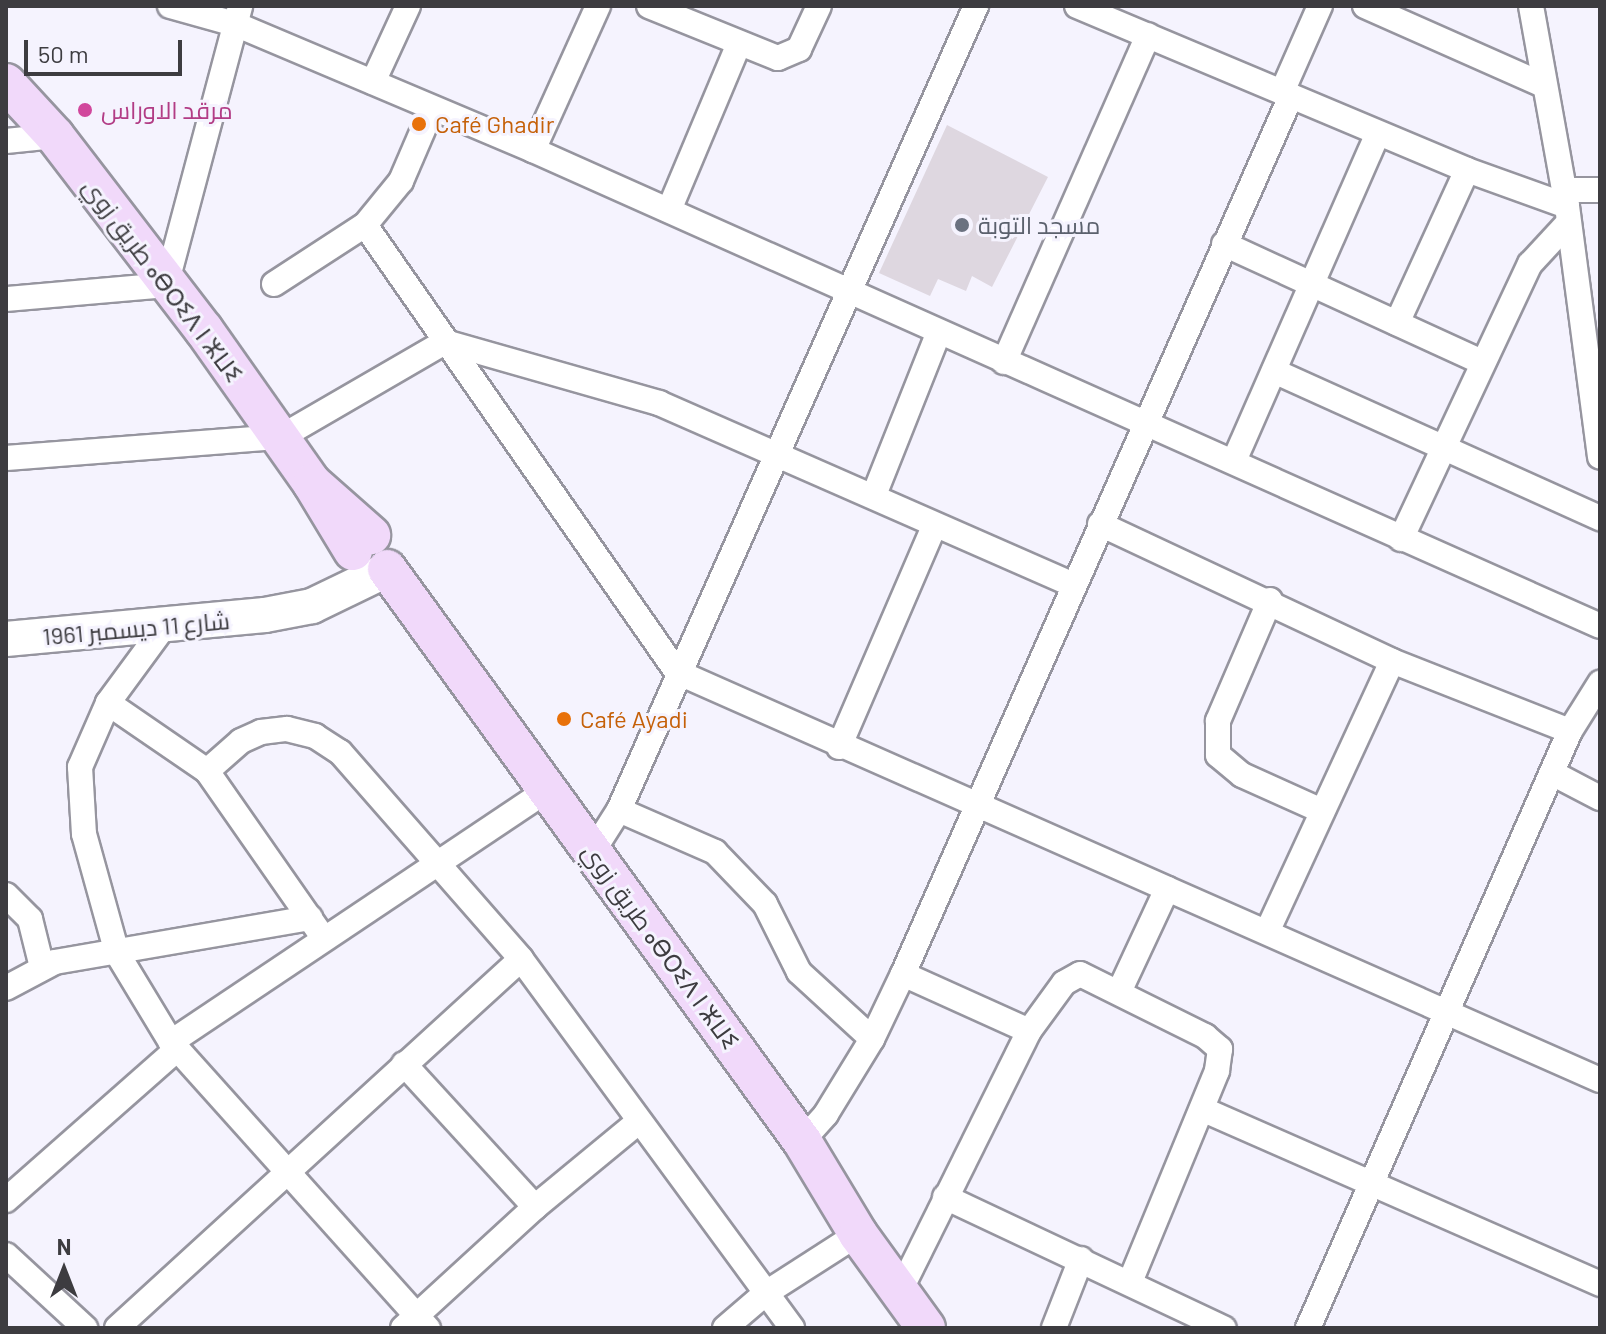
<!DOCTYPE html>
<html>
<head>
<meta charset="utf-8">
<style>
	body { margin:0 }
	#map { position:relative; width:1606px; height:1334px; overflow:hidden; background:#f5f3fe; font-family:Barlow,Cairo,"Noto Sans Tifinagh",sans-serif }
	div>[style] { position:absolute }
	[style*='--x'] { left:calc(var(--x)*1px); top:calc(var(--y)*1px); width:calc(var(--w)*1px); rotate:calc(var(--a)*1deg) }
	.building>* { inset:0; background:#ded7e0 }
	.roads { filter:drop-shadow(2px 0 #96959f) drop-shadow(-2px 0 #96959f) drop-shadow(0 2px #96959f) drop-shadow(0 -2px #96959f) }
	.minor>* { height:24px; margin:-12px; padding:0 12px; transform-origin:12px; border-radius:12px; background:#fff }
	.secondary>* { height:34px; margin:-17px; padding:0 17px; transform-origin:17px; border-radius:17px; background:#fff }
	.primary>* { height:38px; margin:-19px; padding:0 19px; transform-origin:19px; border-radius:19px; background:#f1d9fa }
	.dots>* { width:22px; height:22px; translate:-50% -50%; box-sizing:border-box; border:4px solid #f5f3fe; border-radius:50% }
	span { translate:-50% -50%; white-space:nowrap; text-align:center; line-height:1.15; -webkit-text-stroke:6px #f5f3fe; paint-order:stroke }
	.hotel-label { font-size:24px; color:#b23c85 }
	.left { translate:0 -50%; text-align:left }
	.food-label { font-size:24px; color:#c56008 }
	.worship-label { font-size:24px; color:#5b616d }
	.street-label { font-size:24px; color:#3d3c40 }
	.frame { position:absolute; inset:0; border:8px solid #3d3c40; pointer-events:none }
	.north { position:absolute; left:24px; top:1230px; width:80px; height:80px; -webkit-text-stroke:6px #f5f3fe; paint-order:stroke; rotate:0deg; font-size:22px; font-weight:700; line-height:32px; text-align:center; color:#3d3c40 }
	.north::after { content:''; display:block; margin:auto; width:28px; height:36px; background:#3d3c40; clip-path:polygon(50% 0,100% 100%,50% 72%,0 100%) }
	.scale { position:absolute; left:24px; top:40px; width:158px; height:36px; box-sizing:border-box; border:4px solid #3d3c40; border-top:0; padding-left:10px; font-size:24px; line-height:28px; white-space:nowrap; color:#3d3c40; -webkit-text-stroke:6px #f5f3fe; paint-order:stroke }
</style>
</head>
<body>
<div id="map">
	<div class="building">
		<i style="clip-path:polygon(947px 125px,1048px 177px,992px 287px,972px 276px,966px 291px,938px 279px,930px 296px,879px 273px)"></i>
	</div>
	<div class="roads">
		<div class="minor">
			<i style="--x:170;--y:6;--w:67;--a:15.5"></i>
			<i style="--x:235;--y:24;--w:324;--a:22.9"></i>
			<i style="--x:533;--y:150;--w:1168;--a:24.04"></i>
			<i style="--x:649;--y:6;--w:139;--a:22"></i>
			<i style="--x:778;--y:58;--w:23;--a:-23"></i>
			<i style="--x:799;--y:49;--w:47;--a:-65.1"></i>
			<i style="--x:1077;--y:6;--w:423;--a:22.8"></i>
			<i style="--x:1467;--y:170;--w:106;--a:19.8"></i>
			<i style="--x:1365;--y:6;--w:195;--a:23.9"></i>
			<i style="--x:1531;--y:6;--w:203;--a:79.8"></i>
			<i style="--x:1567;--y:206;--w:253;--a:82.5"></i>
			<i style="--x:373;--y:82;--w:84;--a:-65.3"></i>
			<i style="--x:1282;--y:92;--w:94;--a:-66.2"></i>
			<i style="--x:6;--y:141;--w:49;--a:-5.8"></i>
			<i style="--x:533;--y:150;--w:158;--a:-65.7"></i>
			<i style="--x:1564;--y:190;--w:36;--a:0"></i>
			<i style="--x:669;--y:210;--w:178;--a:-67.2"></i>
			<i style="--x:365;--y:225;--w:545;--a:55.09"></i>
			<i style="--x:677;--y:672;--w:1009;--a:23.85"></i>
			<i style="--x:1224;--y:244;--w:284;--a:24.6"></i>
			<i style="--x:274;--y:284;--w:108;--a:-33"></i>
			<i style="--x:365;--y:225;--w:57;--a:-50.7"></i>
			<i style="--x:401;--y:181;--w:78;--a:-66.7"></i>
			<i style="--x:6;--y:299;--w:161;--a:-5"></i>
			<i style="--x:166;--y:285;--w:289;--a:-75.1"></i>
			<i style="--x:1397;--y:323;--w:168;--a:-65.4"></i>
			<i style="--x:1004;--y:362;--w:357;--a:-66.2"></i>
			<i style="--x:1274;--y:371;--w:358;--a:24.3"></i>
			<i style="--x:6;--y:458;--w:276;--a:-4.4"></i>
			<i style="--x:281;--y:437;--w:190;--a:-30.1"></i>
			<i style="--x:445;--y:342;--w:223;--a:15.9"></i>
			<i style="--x:659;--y:403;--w:452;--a:23.7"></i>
			<i style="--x:1234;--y:461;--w:358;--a:-66.3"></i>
			<i style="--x:874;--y:495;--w:173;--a:-68.3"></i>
			<i style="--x:1100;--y:524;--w:323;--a:25.1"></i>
			<i style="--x:1392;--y:661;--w:191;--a:21.5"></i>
			<i style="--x:1401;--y:539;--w:304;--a:-64.9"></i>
			<i style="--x:1530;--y:264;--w:56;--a:-47.2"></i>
			<i style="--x:1270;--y:600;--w:132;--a:113.3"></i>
			<i style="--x:1218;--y:721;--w:34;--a:90"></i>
			<i style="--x:1218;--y:755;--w:31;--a:40"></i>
			<i style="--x:1242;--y:775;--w:88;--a:24.2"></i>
			<i style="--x:163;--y:628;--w:93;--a:126.3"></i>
			<i style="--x:108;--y:703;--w:70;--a:113.6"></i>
			<i style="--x:80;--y:767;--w:67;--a:86.6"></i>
			<i style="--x:84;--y:834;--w:123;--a:74.5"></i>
			<i style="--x:117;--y:953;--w:104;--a:58.8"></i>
			<i style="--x:171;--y:1042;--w:385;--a:48.1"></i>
			<i style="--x:108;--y:703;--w:120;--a:34.5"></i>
			<i style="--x:207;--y:771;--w:203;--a:55.1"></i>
			<i style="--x:839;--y:747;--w:241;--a:-66.7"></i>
			<i style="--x:207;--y:771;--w:45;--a:-41.4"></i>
			<i style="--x:241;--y:741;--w:22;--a:-24"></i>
			<i style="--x:261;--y:732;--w:26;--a:-7"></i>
			<i style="--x:287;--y:729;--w:29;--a:14"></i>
			<i style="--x:315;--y:736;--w:30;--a:33"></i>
			<i style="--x:340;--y:752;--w:275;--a:48.8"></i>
			<i style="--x:521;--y:959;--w:458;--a:53.7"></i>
			<i style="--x:1554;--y:774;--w:52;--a:27.6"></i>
			<i style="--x:619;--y:810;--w:105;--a:23.6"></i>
			<i style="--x:715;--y:852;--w:72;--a:46.1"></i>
			<i style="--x:765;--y:904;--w:76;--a:63.4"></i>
			<i style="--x:799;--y:972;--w:99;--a:42.5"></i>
			<i style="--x:593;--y:851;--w:49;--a:-57.6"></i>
			<i style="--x:619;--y:810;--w:880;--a:-66.06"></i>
			<i style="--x:6;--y:895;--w:34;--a:45"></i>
			<i style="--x:30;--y:919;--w:49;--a:76"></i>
			<i style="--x:1267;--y:932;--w:298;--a:-65.2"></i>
			<i style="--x:903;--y:974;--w:138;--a:24.3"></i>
			<i style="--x:6;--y:988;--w:55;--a:-28"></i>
			<i style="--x:55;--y:962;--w:259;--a:-9.8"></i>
			<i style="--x:1119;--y:992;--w:114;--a:-65"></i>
			<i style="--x:171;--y:1042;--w:453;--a:-33.8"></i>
			<i style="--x:404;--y:1064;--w:194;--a:47.5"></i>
			<i style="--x:1202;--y:1109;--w:435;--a:23.7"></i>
			<i style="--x:802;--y:1141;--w:36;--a:-48"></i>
			<i style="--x:826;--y:1114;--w:88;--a:-58.5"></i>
			<i style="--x:872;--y:1039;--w:72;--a:-64.5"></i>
			<i style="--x:903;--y:974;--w:960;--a:-66.16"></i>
			<i style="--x:945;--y:1197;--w:308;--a:25.2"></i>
			<i style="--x:6;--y:1200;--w:228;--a:-41.4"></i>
			<i style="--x:6;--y:1255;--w:108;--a:42.7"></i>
			<i style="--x:900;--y:1291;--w:290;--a:-63.6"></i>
			<i style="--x:1029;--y:1031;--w:59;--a:-53.9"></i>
			<i style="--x:1064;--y:983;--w:18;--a:-29"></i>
			<i style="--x:1080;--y:974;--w:140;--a:26.4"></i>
			<i style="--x:1205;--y:1036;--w:20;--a:41"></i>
			<i style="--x:1220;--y:1049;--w:22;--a:98"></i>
			<i style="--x:1217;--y:1071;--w:228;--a:112.4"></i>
			<i style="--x:117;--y:1328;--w:547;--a:-42.41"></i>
			<i style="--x:403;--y:1328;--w:179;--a:-42.5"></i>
			<i style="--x:535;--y:1207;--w:134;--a:-39.5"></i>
			<i style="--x:725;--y:1328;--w:54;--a:-40.5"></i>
			<i style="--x:766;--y:1293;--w:109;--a:-32.7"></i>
			<i style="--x:1054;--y:1328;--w:74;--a:-68.6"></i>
			<i style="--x:1308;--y:1328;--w:652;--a:-66.31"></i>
			<i style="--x:1570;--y:731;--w:57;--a:-58"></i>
		</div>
		<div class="secondary">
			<i style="--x:6;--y:639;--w:260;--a:-5.3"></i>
			<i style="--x:265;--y:615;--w:48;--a:-10.8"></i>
			<i style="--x:312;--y:606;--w:71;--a:-25.8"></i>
		</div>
		<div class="primary">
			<i style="--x:6;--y:83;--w:72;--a:47.2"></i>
			<i style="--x:55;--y:136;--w:245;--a:52.5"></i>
			<i style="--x:204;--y:330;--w:187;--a:54.8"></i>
			<i style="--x:353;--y:551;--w:79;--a:-121.1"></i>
			<i style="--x:312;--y:483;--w:79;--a:41.4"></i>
			<i style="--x:387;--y:569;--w:707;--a:54.04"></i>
			<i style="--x:802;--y:1141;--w:109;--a:58.9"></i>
			<i style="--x:858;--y:1234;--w:116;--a:54.1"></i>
		</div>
	</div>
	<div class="dots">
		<i style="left:85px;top:110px;background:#d1479c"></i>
		<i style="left:419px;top:124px;background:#e8710a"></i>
		<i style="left:962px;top:225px;background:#6b7280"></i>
		<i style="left:564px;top:719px;background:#e8710a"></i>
	</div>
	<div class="hotel-label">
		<span class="left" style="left:101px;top:110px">مرقد الاوراس</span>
	</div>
	<div class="food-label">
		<span class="left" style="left:435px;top:124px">Café Ghadir</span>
		<span class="left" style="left:580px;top:719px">Café Ayadi</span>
	</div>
	<div class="worship-label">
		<span class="left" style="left:978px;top:225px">مسجد التوبة</span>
	</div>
	<div class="street-label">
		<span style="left:163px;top:280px;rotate:53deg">طريق زوي ⴰⴱⵔⵉⴷ ⵏ ⵣⵡⵉ</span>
		<span style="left:136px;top:628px;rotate:-5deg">شارع 11 ديسمبر 1961</span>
		<span style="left:661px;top:946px;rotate:54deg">طريق زوي ⴰⴱⵔⵉⴷ ⵏ ⵣⵡⵉ</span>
	</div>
	<div class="frame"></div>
	<div class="north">N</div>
	<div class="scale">50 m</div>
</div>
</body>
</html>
